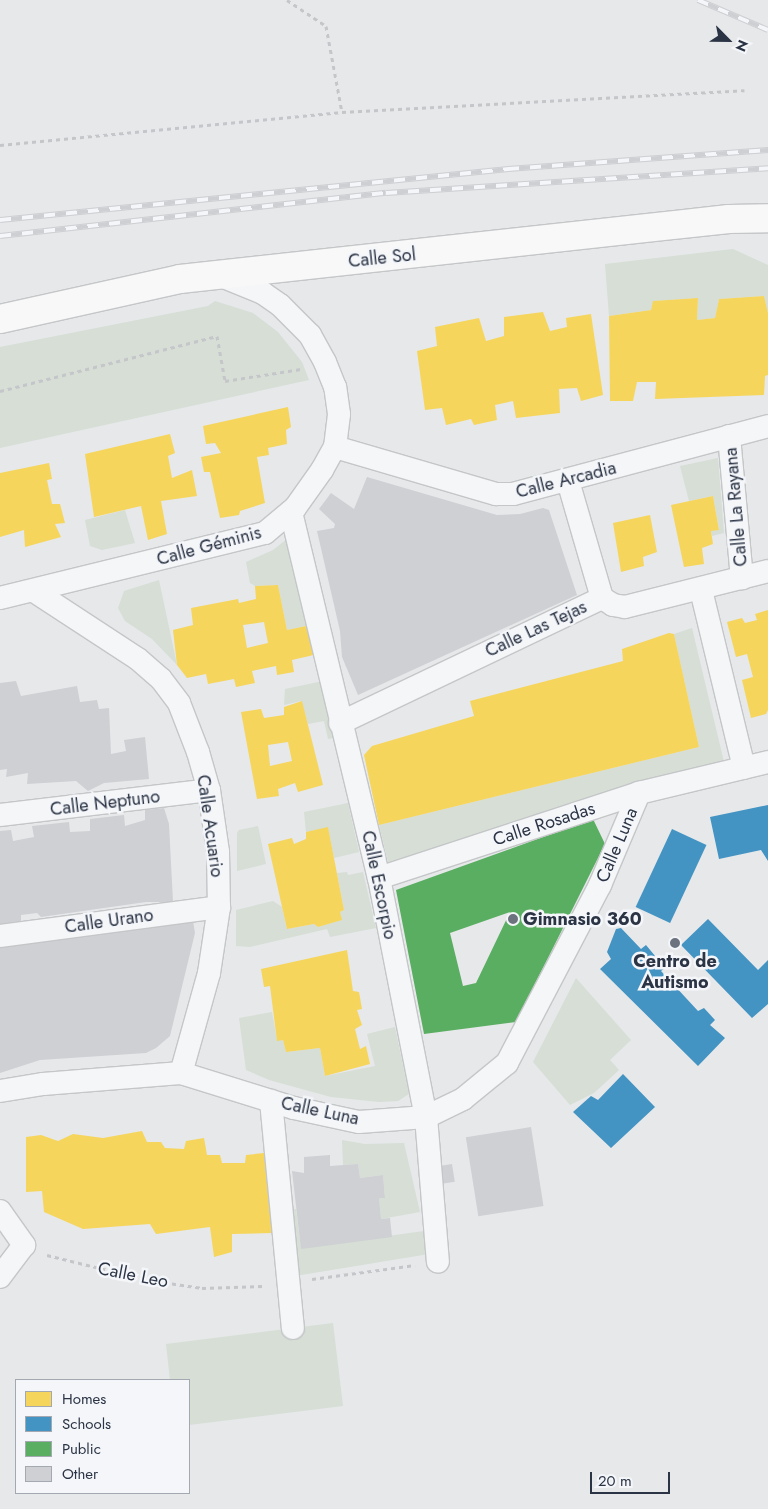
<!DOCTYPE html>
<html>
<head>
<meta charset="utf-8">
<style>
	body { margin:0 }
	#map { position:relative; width:768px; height:1509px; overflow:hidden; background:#e6e8ea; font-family:Jost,sans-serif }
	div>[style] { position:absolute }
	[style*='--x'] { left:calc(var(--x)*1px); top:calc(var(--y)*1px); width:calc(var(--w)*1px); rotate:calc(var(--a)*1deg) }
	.green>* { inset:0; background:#d6ded6 }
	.homes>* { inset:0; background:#f6d55c }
	.schools>* { inset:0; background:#4393c3; transform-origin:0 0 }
	.public>* { inset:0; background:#5aae61 }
	.building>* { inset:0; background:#ced0d3; transform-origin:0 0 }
	.path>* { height:3px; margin-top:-1.5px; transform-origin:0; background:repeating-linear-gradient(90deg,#c5c6ca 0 4px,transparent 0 8px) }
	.roads { filter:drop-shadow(1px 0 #c4c6c8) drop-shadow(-1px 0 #c4c6c8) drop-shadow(0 1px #c4c6c8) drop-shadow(0 -1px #c4c6c8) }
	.street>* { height:22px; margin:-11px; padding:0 11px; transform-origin:11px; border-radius:11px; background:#f5f6f7 }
	.secondary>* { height:28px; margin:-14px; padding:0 14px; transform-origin:14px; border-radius:14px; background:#f8f8f8 }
	.rail>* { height:5.5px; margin-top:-2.75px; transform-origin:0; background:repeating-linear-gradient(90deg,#f4f6f9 0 11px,#cecfd2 0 22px); box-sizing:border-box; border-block:1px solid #cecfd2 }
	.dots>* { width:14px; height:14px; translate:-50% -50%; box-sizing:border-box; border:2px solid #f4f6f9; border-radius:50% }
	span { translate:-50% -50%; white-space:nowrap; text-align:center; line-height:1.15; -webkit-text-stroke:5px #f4f6f9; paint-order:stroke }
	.street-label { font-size:18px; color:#2b3445 }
	.poi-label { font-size:18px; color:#2b3445; font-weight:700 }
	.left { translate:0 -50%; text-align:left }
	.legend { position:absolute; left:15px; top:1379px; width:175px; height:115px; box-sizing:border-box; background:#f4f6f9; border:1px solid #a4a8b1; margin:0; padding:6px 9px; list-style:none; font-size:15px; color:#2b3445 }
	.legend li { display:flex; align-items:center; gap:10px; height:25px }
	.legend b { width:25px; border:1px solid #a4a8b1 }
	.north { position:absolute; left:703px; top:15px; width:50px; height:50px; -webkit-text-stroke:4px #f4f6f9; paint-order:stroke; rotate:113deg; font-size:14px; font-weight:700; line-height:20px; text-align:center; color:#2b3445 }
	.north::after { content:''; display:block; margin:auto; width:18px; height:22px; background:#2b3445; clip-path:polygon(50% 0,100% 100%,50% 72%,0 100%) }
	.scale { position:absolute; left:590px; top:1472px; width:80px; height:22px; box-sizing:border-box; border:2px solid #2b3445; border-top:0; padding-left:6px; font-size:15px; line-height:18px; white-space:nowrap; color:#2b3445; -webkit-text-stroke:4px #f4f6f9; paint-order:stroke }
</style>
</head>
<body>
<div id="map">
	<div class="green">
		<i style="clip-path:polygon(733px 249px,768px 265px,768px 313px,764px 296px,719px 299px,715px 318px,697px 320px,698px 298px,654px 301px,651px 310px,609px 316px,605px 264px)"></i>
		<i style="clip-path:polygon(215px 301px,253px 313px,278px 332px,302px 362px,309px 380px,0 448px,0 347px,208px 306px)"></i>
		<i style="clip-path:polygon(718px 458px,724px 533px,712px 536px,711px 531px,719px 529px,713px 496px,689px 501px,680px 466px)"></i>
		<i style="clip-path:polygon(125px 510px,135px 543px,102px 550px,90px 546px,85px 520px)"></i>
		<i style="clip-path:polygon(292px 535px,311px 625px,287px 630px,278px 585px,255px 586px,250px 583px,246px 562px,273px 550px)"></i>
		<i style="clip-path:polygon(159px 580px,177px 665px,152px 639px,125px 621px,118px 608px,124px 591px)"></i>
		<i style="clip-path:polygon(692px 628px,724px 762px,388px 862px,379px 825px,699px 747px,674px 634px)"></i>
		<i style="clip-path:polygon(323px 681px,334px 738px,328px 739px,324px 721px,308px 724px,301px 701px,284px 705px,285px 689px)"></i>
		<i style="clip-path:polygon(348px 803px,359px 852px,334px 858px,328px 828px,306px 832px,304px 812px)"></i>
		<i style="clip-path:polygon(258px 826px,266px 864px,237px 871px,237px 833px,239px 830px)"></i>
		<i style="clip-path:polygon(347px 872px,348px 875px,363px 872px,376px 928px,330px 937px,327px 929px,250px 947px,236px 946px,236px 910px,273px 901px,282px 907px,287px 929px,314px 924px,318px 927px,341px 920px,340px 912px,344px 910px,337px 873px)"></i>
		<i style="clip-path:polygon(576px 978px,631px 1040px,610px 1060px,619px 1070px,594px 1093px,570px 1105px,533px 1062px)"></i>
		<i style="clip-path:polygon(272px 1012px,277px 1040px,283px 1040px,286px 1052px,320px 1048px,325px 1076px,375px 1066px,367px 1034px,395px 1027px,409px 1094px,398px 1101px,379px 1102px,331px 1097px,269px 1080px,246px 1070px,239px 1018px)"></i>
		<i style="clip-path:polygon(342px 1140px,365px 1144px,404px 1143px,420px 1212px,381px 1219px,379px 1198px,385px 1197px,383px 1175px,360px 1178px,358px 1164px,343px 1165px)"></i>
		<i style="clip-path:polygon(296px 1209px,301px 1248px,424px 1231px,429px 1254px,295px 1276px,288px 1211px)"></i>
		<i style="clip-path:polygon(333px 1323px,343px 1406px,189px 1425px,189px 1380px,170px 1380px,166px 1344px)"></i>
	</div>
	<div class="homes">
		<i style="clip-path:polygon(764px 296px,768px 313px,768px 375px,765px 376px,764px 395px,655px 399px,656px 382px,637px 382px,633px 401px,610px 401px,609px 316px,651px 310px,653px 301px,698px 298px,697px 320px,715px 318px,719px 299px)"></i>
		<i style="clip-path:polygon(543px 312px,550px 331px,567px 327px,566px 318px,591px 314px,603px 395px,581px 401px,577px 388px,559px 389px,560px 413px,516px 418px,513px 401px,495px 405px,497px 420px,474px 425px,471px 419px,446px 425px,442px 408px,425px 410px,417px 351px,437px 346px,435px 327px,479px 318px,486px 341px,504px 336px,504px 317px)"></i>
		<i style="clip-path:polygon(288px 407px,291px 427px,286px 430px,287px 444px,268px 448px,269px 455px,257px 457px,265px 503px,240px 511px,239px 515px,220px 518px,210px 472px,204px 472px,201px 457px,221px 453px,215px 443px,206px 444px,203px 426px)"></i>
		<i style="clip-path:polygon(170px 434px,175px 453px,168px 456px,172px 478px,192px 470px,197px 496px,161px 501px,167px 534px,148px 540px,141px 506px,94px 517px,85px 454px)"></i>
		<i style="clip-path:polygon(49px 463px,52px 479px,47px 480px,52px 504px,60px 504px,65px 523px,55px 524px,61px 537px,25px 547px,24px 530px,0 537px,0 473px)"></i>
		<i style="clip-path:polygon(713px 496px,719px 530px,711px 531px,713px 544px,702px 548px,704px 564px,684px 567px,671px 505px)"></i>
		<i style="clip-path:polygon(650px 515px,657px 552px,643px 557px,644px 566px,621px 572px,613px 523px)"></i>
		<i style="clip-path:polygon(evenodd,278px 585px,287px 630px,311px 625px,318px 654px,292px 660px,294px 672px,277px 675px,276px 666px,252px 671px,255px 683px,236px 687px,234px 679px,208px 684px,206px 674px,187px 678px,177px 665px,173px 630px,193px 625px,191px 608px,238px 599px,239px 603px,256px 599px,255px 586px,278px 585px,264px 622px,268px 643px,247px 648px,243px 625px,264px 622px)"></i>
		<i style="clip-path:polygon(768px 610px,768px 710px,766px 714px,751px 718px,742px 680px,753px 677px,747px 654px,736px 657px,727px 622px,742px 618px,745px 623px,757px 620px,755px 614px)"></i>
		<i style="clip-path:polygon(669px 633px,674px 634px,699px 747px,379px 825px,364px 755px,372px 746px,474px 716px,470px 701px,623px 661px,622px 649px)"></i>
		<i style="clip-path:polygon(evenodd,302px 701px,323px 785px,298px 792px,295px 783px,278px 789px,279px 796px,257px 799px,241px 712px,261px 709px,264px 718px,284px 715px,284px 707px,302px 701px,288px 742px,292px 761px,270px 766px,268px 745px,288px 742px)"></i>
		<i style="clip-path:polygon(328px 827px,344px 910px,340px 912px,342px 920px,318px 927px,314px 924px,287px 929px,268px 844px,292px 838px,294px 844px,306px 839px,306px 832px)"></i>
		<i style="clip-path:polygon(347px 950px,353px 991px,359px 992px,362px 1009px,357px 1010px,362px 1025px,355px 1029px,360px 1049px,366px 1046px,370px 1064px,325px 1076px,320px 1048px,286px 1052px,283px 1040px,277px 1041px,270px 986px,264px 987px,261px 969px)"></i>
		<i style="clip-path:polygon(142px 1131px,147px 1142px,161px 1142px,165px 1148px,184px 1149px,186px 1141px,204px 1138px,207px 1155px,220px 1155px,222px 1163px,245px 1163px,246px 1155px,264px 1153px,272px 1233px,232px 1234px,232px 1252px,214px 1257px,210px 1227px,156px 1234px,150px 1224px,83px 1229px,44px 1212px,42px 1191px,26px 1192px,26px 1137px,41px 1135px,58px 1141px,73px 1134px,103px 1138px)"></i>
	</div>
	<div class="schools">
		<i style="clip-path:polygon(768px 805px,768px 861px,761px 850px,719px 859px,710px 817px)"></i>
		<i style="left:672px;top:829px;width:38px;height:86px;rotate:25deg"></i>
		<i style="clip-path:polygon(708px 919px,758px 970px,768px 960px,768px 1004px,752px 1018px,681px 945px)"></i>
		<i style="clip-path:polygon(621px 928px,641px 949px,646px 945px,665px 968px,661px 971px,698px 1011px,704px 1008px,715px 1020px,710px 1025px,725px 1038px,698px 1066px,600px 969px,611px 959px,607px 952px,616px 929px)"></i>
		<i style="clip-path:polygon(623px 1074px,655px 1107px,611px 1148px,573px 1112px,591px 1096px,598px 1100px)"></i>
	</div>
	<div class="public">
		<i style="clip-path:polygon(evenodd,593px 819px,605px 844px,516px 1022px,424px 1034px,396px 890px,593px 819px,510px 912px,476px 983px,463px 986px,450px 933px,510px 912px)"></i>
	</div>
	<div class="building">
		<i style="clip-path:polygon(367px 477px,497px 515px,520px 514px,543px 508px,549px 510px,577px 595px,358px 695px,342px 657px,340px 631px,317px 531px,334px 528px,335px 524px,319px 509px,331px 493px,354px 509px)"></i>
		<i style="clip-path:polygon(16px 681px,21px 696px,77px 686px,80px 702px,97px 700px,99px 709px,109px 708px,111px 754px,126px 751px,124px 740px,145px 737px,149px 779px,104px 783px,88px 791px,76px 781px,27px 784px,28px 773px,6px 777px,7px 769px,0 770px,0 683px)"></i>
		<i style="clip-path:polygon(164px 808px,169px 824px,173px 902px,146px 902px,41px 917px,37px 913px,21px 915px,21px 921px,0 924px,0 831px,11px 830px,13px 841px,34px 837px,32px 826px,69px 822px,70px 832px,90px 831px,90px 819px,124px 815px,125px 826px,145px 820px,145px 810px)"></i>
		<i style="clip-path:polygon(193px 921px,195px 933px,170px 1036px,156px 1048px,146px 1053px,40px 1060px,0 1073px,0 940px)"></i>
		<i style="left:531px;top:1127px;width:80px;height:66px;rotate:81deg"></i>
		<i style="clip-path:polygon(330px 1155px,330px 1166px,358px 1164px,360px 1178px,383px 1175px,385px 1198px,379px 1198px,381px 1219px,390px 1218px,392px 1237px,301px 1249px,292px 1171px,304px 1173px,304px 1157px)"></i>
		<i style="left:452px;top:1164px;width:18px;height:21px;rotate:81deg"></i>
	</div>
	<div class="path">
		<i style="--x:287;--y:0;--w:47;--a:33.7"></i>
		<i style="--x:326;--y:26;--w:87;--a:79.5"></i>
		<i style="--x:0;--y:145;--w:344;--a:-5.5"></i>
		<i style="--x:342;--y:112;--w:403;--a:-3.1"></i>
		<i style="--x:0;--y:391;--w:224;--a:-14.2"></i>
		<i style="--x:217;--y:336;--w:46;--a:79.9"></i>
		<i style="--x:225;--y:381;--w:77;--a:-9"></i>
		<i style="--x:47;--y:1255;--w:104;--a:13.9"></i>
		<i style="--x:148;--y:1280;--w:55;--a:8.4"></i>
		<i style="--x:202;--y:1288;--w:62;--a:-1.8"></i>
		<i style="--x:312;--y:1279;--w:104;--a:-7.7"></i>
	</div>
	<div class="roads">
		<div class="street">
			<i style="--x:729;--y:436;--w:143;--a:84.8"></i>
			<i style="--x:335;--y:447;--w:168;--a:16.3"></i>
			<i style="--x:496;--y:494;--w:17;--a:0"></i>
			<i style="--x:513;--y:494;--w:264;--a:-14.9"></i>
			<i style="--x:568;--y:481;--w:122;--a:73.8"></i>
			<i style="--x:291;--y:512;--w:376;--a:76.5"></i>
			<i style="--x:379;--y:878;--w:244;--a:78.9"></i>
			<i style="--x:426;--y:1117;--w:145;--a:85.3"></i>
			<i style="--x:701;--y:590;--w:183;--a:76.4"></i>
			<i style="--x:34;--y:591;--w:124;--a:33.2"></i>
			<i style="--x:138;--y:659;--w:30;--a:41"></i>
			<i style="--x:161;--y:679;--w:30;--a:53"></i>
			<i style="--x:179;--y:703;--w:53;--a:68.8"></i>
			<i style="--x:198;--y:752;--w:40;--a:74"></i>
			<i style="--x:209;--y:790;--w:63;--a:81.7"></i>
			<i style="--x:218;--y:852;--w:55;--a:89"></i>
			<i style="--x:219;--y:907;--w:67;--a:98.6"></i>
			<i style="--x:209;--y:973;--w:104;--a:105.6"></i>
			<i style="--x:0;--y:598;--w:273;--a:-13.8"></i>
			<i style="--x:265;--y:533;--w:39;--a:-40"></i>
			<i style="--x:295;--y:508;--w:47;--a:-54.6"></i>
			<i style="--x:322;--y:470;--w:26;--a:-61"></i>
			<i style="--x:335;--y:447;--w:33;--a:-83"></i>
			<i style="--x:339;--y:414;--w:27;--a:-98"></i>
			<i style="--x:335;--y:387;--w:27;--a:-112"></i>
			<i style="--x:325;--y:362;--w:31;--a:-119"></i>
			<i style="--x:310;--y:335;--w:42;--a:-135"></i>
			<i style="--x:280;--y:305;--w:21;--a:-145"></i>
			<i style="--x:263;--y:293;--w:45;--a:-158"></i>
			<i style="--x:602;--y:598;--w:13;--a:32"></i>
			<i style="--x:613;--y:605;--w:12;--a:9"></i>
			<i style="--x:625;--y:607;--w:147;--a:-14.1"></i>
			<i style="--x:340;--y:723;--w:290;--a:-25.5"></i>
			<i style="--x:0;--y:815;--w:210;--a:-6.8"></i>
			<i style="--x:379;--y:878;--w:274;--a:-18.1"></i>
			<i style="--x:639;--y:793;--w:133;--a:-13.5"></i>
			<i style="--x:0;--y:936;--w:221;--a:-7.5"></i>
			<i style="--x:0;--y:1091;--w:44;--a:-9.2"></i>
			<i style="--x:43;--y:1084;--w:138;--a:-4.6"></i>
			<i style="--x:181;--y:1073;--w:118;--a:17.2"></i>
			<i style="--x:294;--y:1108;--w:66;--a:12.2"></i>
			<i style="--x:359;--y:1122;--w:67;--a:-4.3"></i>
			<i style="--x:426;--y:1117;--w:41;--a:-25.9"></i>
			<i style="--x:463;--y:1099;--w:57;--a:-39.3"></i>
			<i style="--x:507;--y:1063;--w:201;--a:-62.4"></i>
			<i style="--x:600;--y:885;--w:100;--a:-67"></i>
			<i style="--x:271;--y:1101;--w:228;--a:84.5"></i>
			<i style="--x:0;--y:1211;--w:42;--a:54.8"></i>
			<i style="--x:24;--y:1245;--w:40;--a:127"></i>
		</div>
		<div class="secondary">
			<i style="--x:0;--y:319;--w:184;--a:-12.5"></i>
			<i style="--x:180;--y:279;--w:552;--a:-6.24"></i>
			<i style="--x:729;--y:219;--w:39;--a:-1"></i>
		</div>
	</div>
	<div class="rail">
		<i style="--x:698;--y:0;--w:76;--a:23.2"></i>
		<i style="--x:0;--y:220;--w:511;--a:-5.73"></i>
		<i style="--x:508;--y:169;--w:261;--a:-4.2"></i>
		<i style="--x:0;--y:236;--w:388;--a:-6.4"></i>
		<i style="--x:386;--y:193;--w:383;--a:-3.7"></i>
	</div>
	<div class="dots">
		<i style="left:513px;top:919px;background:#6c737f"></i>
		<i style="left:675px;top:943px;background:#6c737f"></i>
	</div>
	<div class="street-label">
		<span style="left:382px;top:258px;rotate:-6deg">Calle Sol</span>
		<span style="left:566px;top:480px;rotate:-14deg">Calle Arcadia</span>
		<span style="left:736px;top:507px;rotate:-95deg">Calle La Rayana</span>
		<span style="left:209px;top:546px;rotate:-15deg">Calle Géminis</span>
		<span style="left:536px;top:629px;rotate:-25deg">Calle Las Tejas</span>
		<span style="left:105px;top:803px;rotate:-7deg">Calle Neptuno</span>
		<span style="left:544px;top:824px;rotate:-18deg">Calle Rosadas</span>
		<span style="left:210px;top:826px;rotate:82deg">Calle Acuario</span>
		<span style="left:617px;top:845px;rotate:-67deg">Calle Luna</span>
		<span style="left:379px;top:885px;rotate:78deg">Calle Escorpio</span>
		<span style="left:109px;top:921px;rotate:-8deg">Calle Urano</span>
		<span style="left:320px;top:1111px;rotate:12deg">Calle Luna</span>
		<span style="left:133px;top:1275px;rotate:11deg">Calle Leo</span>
	</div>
	<div class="poi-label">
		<span class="left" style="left:523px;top:919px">Gimnasio 360</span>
		<span style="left:675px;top:972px">Centro de<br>Autismo</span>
	</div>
	<ul class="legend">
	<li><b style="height:14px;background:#f6d55c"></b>Homes</li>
	<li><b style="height:14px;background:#4393c3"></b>Schools</li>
	<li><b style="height:14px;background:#5aae61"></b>Public</li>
	<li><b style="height:14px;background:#ced0d3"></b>Other</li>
	</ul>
	<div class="north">N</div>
	<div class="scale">20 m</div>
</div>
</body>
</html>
